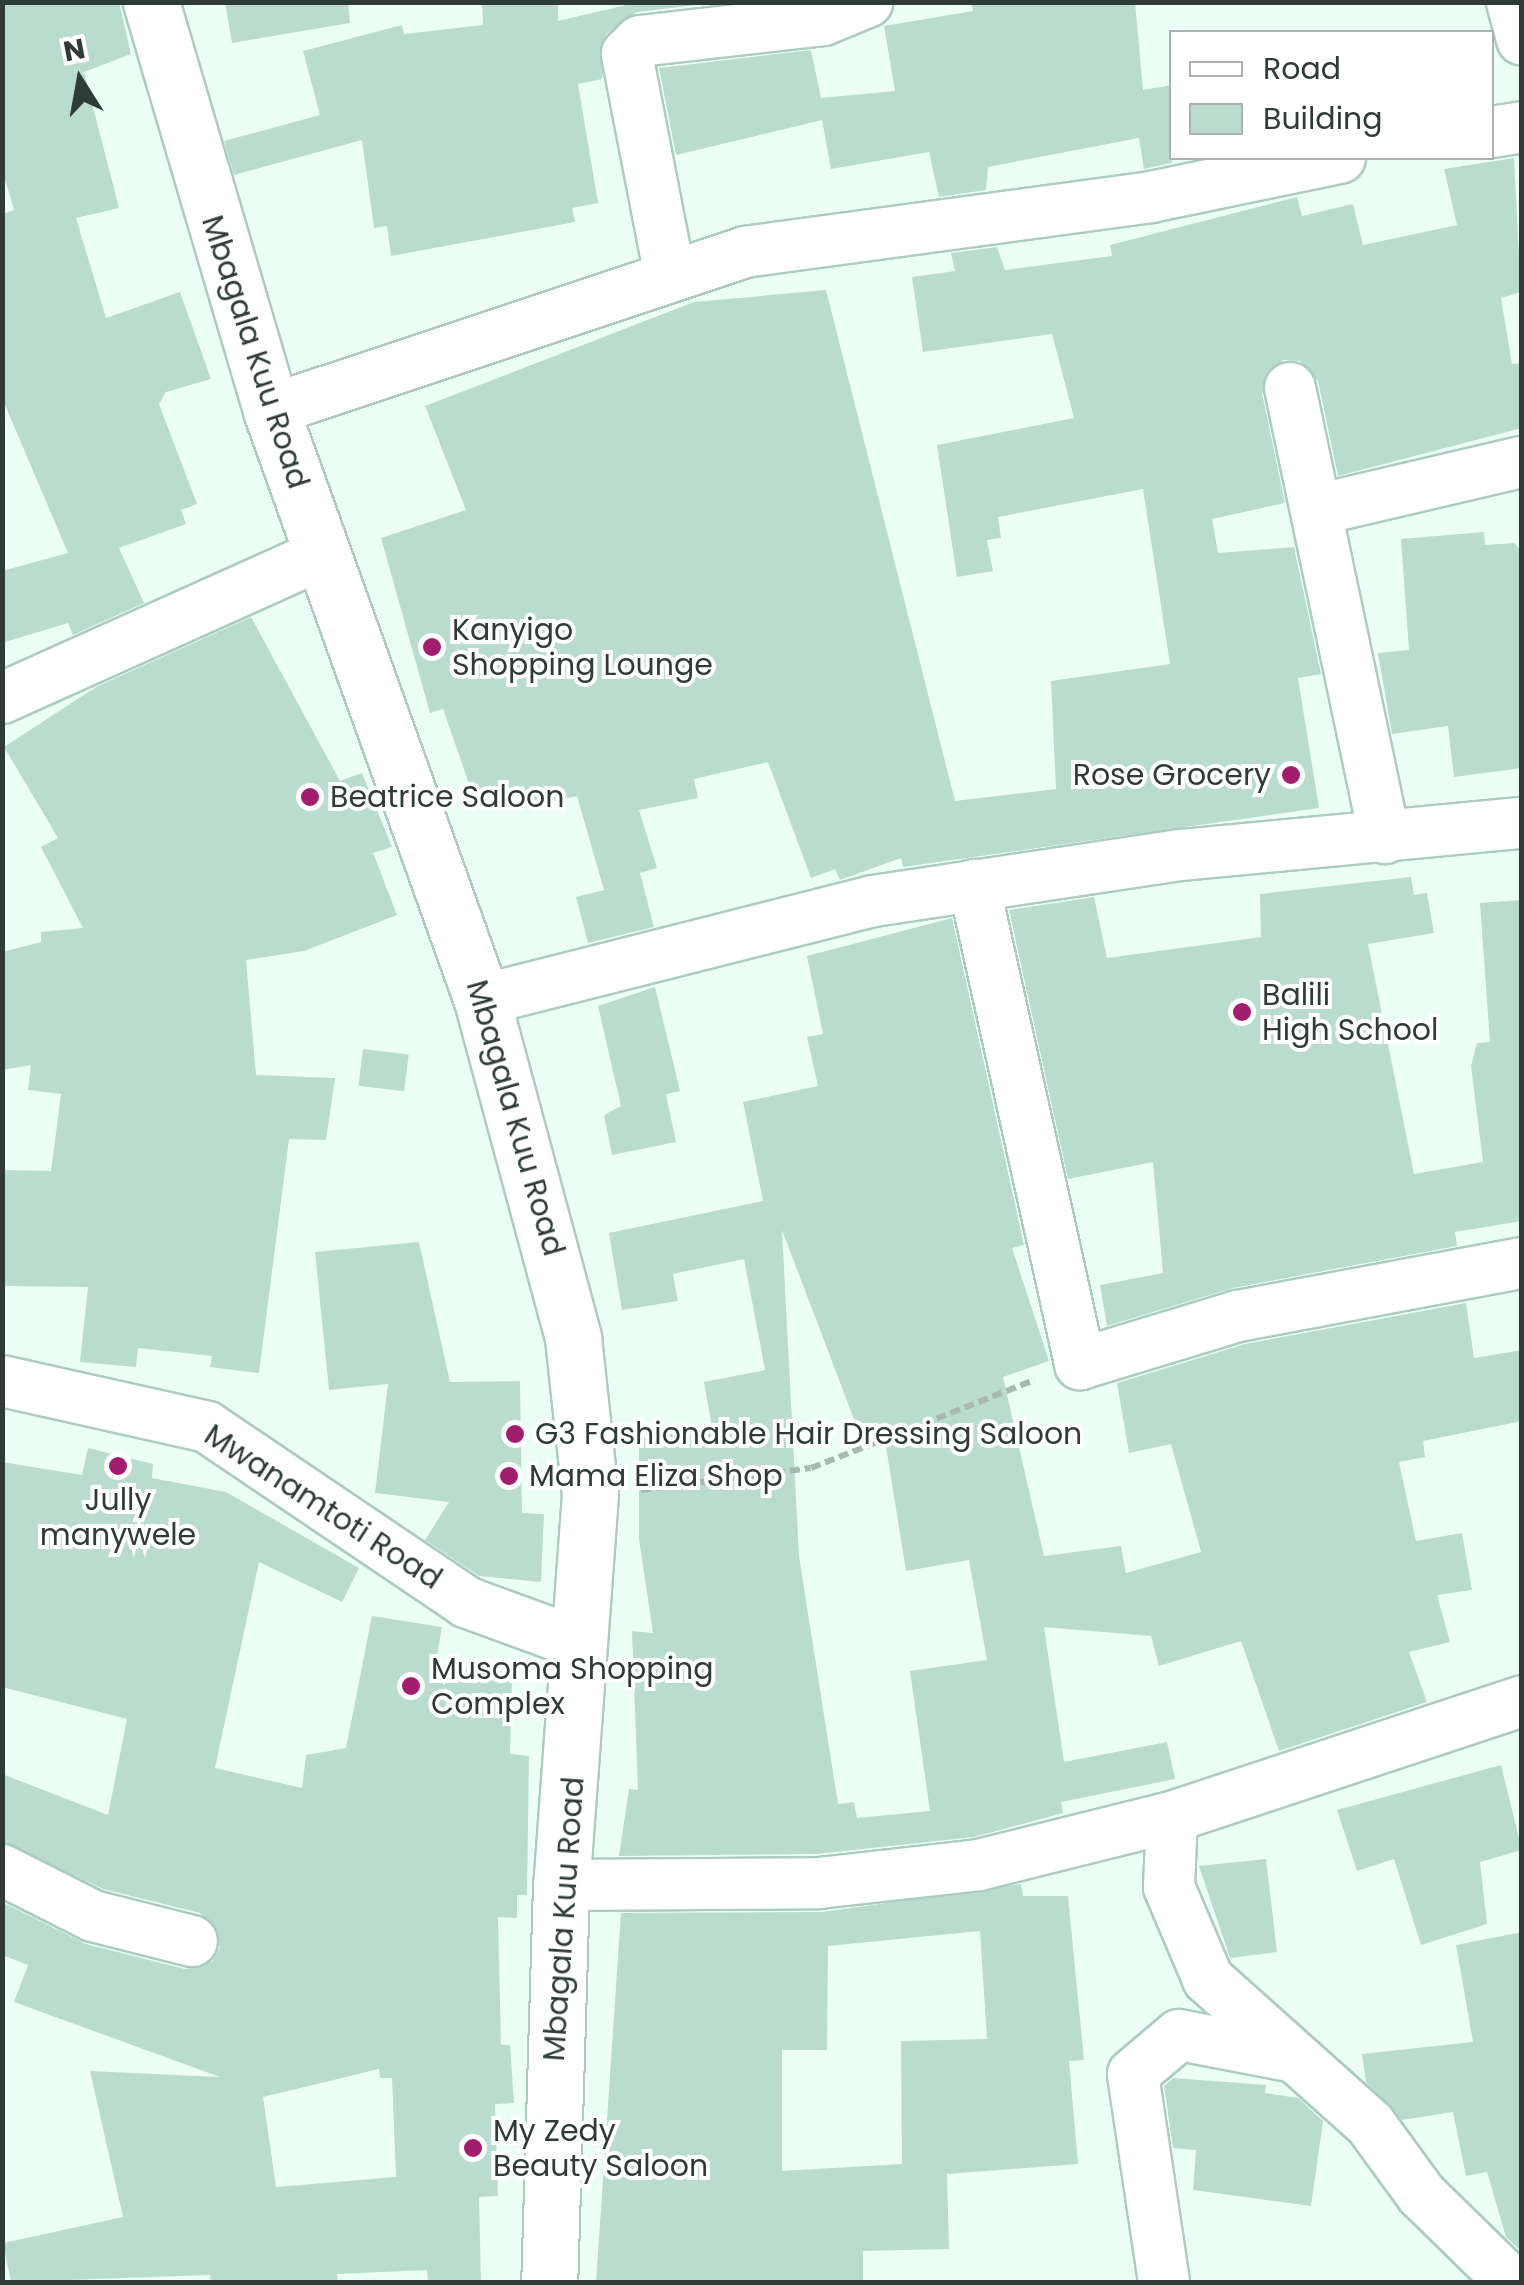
<!DOCTYPE html>
<html>
<head>
<meta charset="utf-8">
<style>
	body { margin:0 }
	#map { position:relative; width:1524px; height:2285px; overflow:hidden; background:#ebfff7; font-family:Poppins,sans-serif }
	div>[style] { position:absolute }
	[style*='--x'] { left:calc(var(--x)*1px); top:calc(var(--y)*1px); width:calc(var(--w)*1px); rotate:calc(var(--a)*1deg) }
	.building>* { inset:0; background:#badccf; transform-origin:0 0 }
	.path>* { height:6px; margin-top:-3px; transform-origin:0; background:repeating-linear-gradient(90deg,#a8b9b2 0 10px,transparent 0 15px) }
	.roads { filter:drop-shadow(2px 0 #abccbf) drop-shadow(-2px 0 #abccbf) drop-shadow(0 2px #abccbf) drop-shadow(0 -2px #abccbf) }
	.street>* { height:50px; margin:-25px; padding:0 25px; transform-origin:25px; border-radius:25px; background:#fff }
	.secondary>* { height:55px; margin:-27.5px; padding:0 27.5px; transform-origin:27.5px; border-radius:27.5px; background:#fff }
	.dots>* { width:28px; height:28px; translate:-50% -50%; box-sizing:border-box; border:5px solid #fff; border-radius:50% }
	span { translate:-50% -50%; white-space:nowrap; text-align:center; line-height:1.15; -webkit-text-stroke:8px #fff; paint-order:stroke }
	.street-label { font-size:30px; color:#2e3b36 }
	.poi-label { font-size:30px; color:#2e3b36 }
	.left { translate:0 -50%; text-align:left }
	.right { translate:-100% -50%; text-align:right }
	.frame { position:absolute; inset:0; border:5px solid #2e3b36; pointer-events:none }
	.legend { position:absolute; left:1169px; top:30px; width:325px; height:130px; box-sizing:border-box; background:#fff; border:2px solid #abb1af; margin:0; padding:12px 18px; list-style:none; font-size:30px; color:#2e3b36 }
	.legend li { display:flex; align-items:center; gap:20px; height:50px }
	.legend b { width:50px; border:2px solid #abb1af }
	.north { position:absolute; left:30px; top:30px; width:100px; height:100px; -webkit-text-stroke:8px #fff; paint-order:stroke; rotate:349deg; font-size:28px; font-weight:700; line-height:40px; text-align:center; color:#2e3b36 }
	.north::after { content:''; display:block; margin:auto; width:35px; height:45px; background:#2e3b36; clip-path:polygon(50% 0,100% 100%,50% 72%,0 100%) }
</style>
</head>
<body>
<div id="map">
	<div class="building">
		<i style="clip-path:polygon(2px 2px,119px 2px,131px 54px,84px 72px,119px 208px,76px 218px,106px 318px,180px 292px,211px 379px,166px 392px,159px 404px,197px 504px,181px 510px,186px 524px,119px 548px,144px 603px,73px 635px,68px 623px,2px 643px,2px 571px,68px 553px,2px 398px,2px 214px,14px 210px,2px 169px)"></i>
		<i style="clip-path:polygon(225px 2px,348px 2px,350px 23px,232px 43px)"></i>
		<i style="clip-path:polygon(482px 2px,558px 2px,558px 21px,639px 2px,723px 2px,637px 12px,606px 34px,602px 79px,578px 84px,598px 203px,572px 208px,575px 222px,391px 256px,387px 226px,374px 228px,362px 140px,234px 175px,224px 141px,320px 115px,303px 51px,402px 25px,404px 34px,483px 25px)"></i>
		<i style="clip-path:polygon(971px 2px,1135px 2px,1143px 90px,1172px 85px,1172px 163px,1144px 169px,1139px 138px,988px 167px,986px 190px,939px 197px,929px 152px,831px 169px,822px 120px,676px 155px,659px 68px,811px 50px,821px 98px,895px 91px,884px 26px,973px 11px)"></i>
		<i style="clip-path:polygon(1514px 158px,1521px 292px,1501px 298px,1512px 364px,1522px 363px,1522px 428px,1338px 476px,1318px 381px,1300px 361px,1283px 360px,1262px 393px,1285px 503px,1212px 519px,1218px 553px,1294px 547px,1321px 674px,1298px 678px,1319px 808px,903px 867px,901px 858px,840px 880px,835px 869px,811px 878px,768px 762px,694px 779px,698px 798px,639px 810px,657px 868px,640px 873px,654px 927px,588px 943px,576px 897px,604px 890px,577px 796px,528px 807px,524px 786px,474px 798px,443px 709px,430px 713px,381px 538px,466px 510px,425px 406px,694px 302px,826px 290px,955px 801px,1056px 789px,1051px 681px,1170px 664px,1143px 489px,998px 517px,1001px 538px,987px 540px,993px 571px,957px 577px,937px 445px,1074px 418px,1052px 334px,923px 352px,912px 277px,955px 271px,951px 253px,997px 247px,1005px 270px,1112px 256px,1110px 245px,1297px 197px,1302px 216px,1353px 204px,1363px 245px,1457px 225px,1444px 169px)"></i>
		<i style="clip-path:polygon(1484px 532px,1485px 545px,1514px 543px,1522px 552px,1522px 768px,1454px 777px,1448px 726px,1392px 734px,1378px 653px,1409px 650px,1401px 539px)"></i>
		<i style="clip-path:polygon(251px 617px,340px 781px,362px 773px,392px 847px,373px 853px,397px 915px,304px 951px,246px 960px,256px 1075px,335px 1078px,326px 1140px,289px 1139px,259px 1373px,210px 1367px,212px 1356px,138px 1348px,136px 1367px,80px 1362px,88px 1287px,2px 1286px,2px 1170px,51px 1171px,61px 1094px,28px 1090px,31px 1065px,2px 1070px,2px 952px,41px 942px,41px 932px,83px 928px,41px 847px,58px 838px,4px 747px,96px 687px)"></i>
		<i style="clip-path:polygon(1411px 877px,1414px 895px,1427px 893px,1434px 933px,1368px 944px,1414px 1174px,1483px 1162px,1471px 1066px,1477px 1043px,1490px 1042px,1480px 903px,1522px 900px,1522px 1221px,1455px 1232px,1457px 1246px,1233px 1288px,1107px 1326px,1100px 1285px,1163px 1273px,1153px 1162px,1068px 1179px,1009px 910px,1094px 897px,1107px 958px,1261px 937px,1260px 894px)"></i>
		<i style="clip-path:polygon(evenodd,952px 918px,1024px 1245px,1012px 1248px,1049px 1361px,1003px 1377px,1044px 1556px,1121px 1546px,1126px 1573px,1201px 1552px,1171px 1444px,1129px 1453px,1117px 1383px,1245px 1344px,1466px 1303px,1474px 1358px,1522px 1350px,1522px 1421px,1423px 1441px,1425px 1457px,1399px 1462px,1416px 1541px,1462px 1533px,1472px 1590px,1437px 1595px,1450px 1642px,1409px 1652px,1427px 1702px,1279px 1751px,1241px 1641px,1159px 1666px,1151px 1636px,1044px 1627px,1064px 1762px,1167px 1742px,1175px 1779px,1061px 1802px,1063px 1813px,974px 1837px,817px 1854px,619px 1856px,629px 1789px,638px 1790px,632px 1631px,653px 1633px,639px 1539px,639px 1438px,712px 1427px,704px 1382px,765px 1370px,744px 1259px,673px 1274px,678px 1301px,622px 1310px,609px 1233px,763px 1201px,743px 1102px,818px 1086px,807px 1037px,823px 1034px,807px 956px,952px 918px,782px 1230px,860px 1435px,883px 1428px,906px 1571px,969px 1560px,987px 1660px,910px 1671px,930px 1811px,857px 1818px,854px 1802px,838px 1804px,799px 1556px,782px 1230px)"></i>
		<i style="clip-path:polygon(655px 987px,680px 1091px,666px 1094px,676px 1142px,612px 1155px,604px 1115px,621px 1106px,598px 1006px)"></i>
		<i style="left:363px;top:1049px;width:46px;height:37px;rotate:7deg"></i>
		<i style="clip-path:polygon(419px 1242px,450px 1382px,520px 1381px,522px 1513px,544px 1514px,541px 1582px,479px 1576px,425px 1540px,449px 1502px,375px 1493px,388px 1384px,329px 1390px,315px 1252px)"></i>
		<i style="clip-path:polygon(evenodd,88px 1448px,153px 1464px,152px 1478px,226px 1492px,359px 1568px,342px 1602px,259px 1562px,215px 1768px,302px 1788px,306px 1755px,346px 1748px,372px 1616px,442px 1627px,434px 1672px,492px 1664px,512px 1679px,510px 1754px,529px 1756px,527px 1895px,517px 1895px,517px 1918px,498px 1917px,501px 2045px,510px 2045px,514px 2103px,495px 2104px,498px 2196px,479px 2197px,481px 2282px,428px 2282px,427px 2270px,337px 2274px,338px 2282px,211px 2282px,210px 2275px,11px 2282px,3px 2243px,123px 2217px,90px 2071px,220px 2077px,14px 2002px,28px 1965px,2px 1955px,2px 1902px,86px 1944px,185px 1969px,212px 1962px,220px 1947px,200px 1913px,103px 1889px,2px 1842px,2px 1774px,108px 1815px,127px 1719px,2px 1687px,2px 1462px,82px 1475px,88px 1448px,379px 2069px,380px 2078px,392px 2078px,396px 2177px,276px 2187px,263px 2097px,379px 2069px)"></i>
		<i style="clip-path:polygon(1501px 1765px,1522px 1850px,1480px 1862px,1487px 1924px,1421px 1945px,1394px 1859px,1357px 1871px,1337px 1810px)"></i>
		<i style="clip-path:polygon(1266px 1859px,1277px 1952px,1230px 1958px,1199px 1866px)"></i>
		<i style="clip-path:polygon(evenodd,1021px 1884px,1023px 1896px,1068px 1896px,1084px 2060px,1069px 2061px,1078px 2164px,947px 2174px,949px 2249px,863px 2251px,863px 2282px,596px 2282px,621px 1913px,822px 1912px,1021px 1884px,980px 1931px,987px 2039px,901px 2041px,902px 2164px,782px 2171px,782px 2050px,827px 2050px,828px 1946px,980px 1931px)"></i>
		<i style="clip-path:polygon(1522px 1932px,1522px 2252px,1506px 2237px,1487px 2172px,1466px 2176px,1453px 2112px,1402px 2120px,1366px 2082px,1362px 2054px,1473px 2042px,1456px 1945px)"></i>
		<i style="clip-path:polygon(1173px 2078px,1266px 2085px,1265px 2093px,1298px 2098px,1323px 2121px,1311px 2206px,1193px 2190px,1196px 2150px,1173px 2148px,1164px 2086px)"></i>
	</div>
	<div class="path">
		<i style="--x:641;--y:1490;--w:171;--a:-7.4"></i>
		<i style="--x:811;--y:1468;--w:240;--a:-21.5"></i>
	</div>
	<div class="roads">
		<div class="street">
			<i style="--x:1512;--y:2;--w:39;--a:75"></i>
			<i style="--x:1492;--y:132;--w:30;--a:-9"></i>
			<i style="--x:669;--y:271;--w:221;--a:-101"></i>
			<i style="--x:627;--y:54;--w:18;--a:-45"></i>
			<i style="--x:640;--y:41;--w:184;--a:-6.5"></i>
			<i style="--x:823;--y:20;--w:48;--a:-22.2"></i>
			<i style="--x:1290;--y:388;--w:460;--a:78.1"></i>
			<i style="--x:271;--y:410;--w:500;--a:-18.4"></i>
			<i style="--x:745;--y:252;--w:410;--a:-7.7"></i>
			<i style="--x:1151;--y:197;--w:193;--a:-11.7"></i>
			<i style="--x:1321;--y:509;--w:206;--a:-13.2"></i>
			<i style="--x:2;--y:698;--w:353;--a:-24.2"></i>
			<i style="--x:974;--y:885;--w:491;--a:77.5"></i>
			<i style="--x:1080;--y:1364;--w:165;--a:-16.9"></i>
			<i style="--x:1238;--y:1316;--w:289;--a:-10.6"></i>
			<i style="--x:482;--y:1000;--w:403;--a:-14.2"></i>
			<i style="--x:873;--y:901;--w:311;--a:-8.5"></i>
			<i style="--x:1181;--y:855;--w:342;--a:-5.4"></i>
			<i style="--x:2;--y:1381;--w:210;--a:12.6"></i>
			<i style="--x:207;--y:1427;--w:313;--a:34"></i>
			<i style="--x:466;--y:1602;--w:119;--a:20.1"></i>
			<i style="--x:1172;--y:1817;--w:70;--a:92.5"></i>
			<i style="--x:1169;--y:1887;--w:100;--a:67"></i>
			<i style="--x:1208;--y:1979;--w:217;--a:41.8"></i>
			<i style="--x:1370;--y:2124;--w:87;--a:53.9"></i>
			<i style="--x:1421;--y:2194;--w:126;--a:44.4"></i>
			<i style="--x:2;--y:1870;--w:102;--a:26.8"></i>
			<i style="--x:93;--y:1916;--w:102;--a:14.2"></i>
			<i style="--x:561;--y:1885;--w:258;--a:-0.4"></i>
			<i style="--x:819;--y:1883;--w:161;--a:-6.4"></i>
			<i style="--x:979;--y:1865;--w:199;--a:-14"></i>
			<i style="--x:1172;--y:1817;--w:369;--a:-18.3"></i>
			<i style="--x:1164;--y:2282;--w:210;--a:-98.5"></i>
			<i style="--x:1133;--y:2074;--w:60;--a:-40.3"></i>
			<i style="--x:1179;--y:2035;--w:107;--a:10.8"></i>
		</div>
		<div class="secondary">
			<i style="--x:151;--y:2;--w:425;--a:73.6"></i>
			<i style="--x:271;--y:410;--w:627;--a:70.32"></i>
			<i style="--x:482;--y:1000;--w:350;--a:74.9"></i>
			<i style="--x:573;--y:1338;--w:157;--a:83.8"></i>
			<i style="--x:590;--y:1494;--w:392;--a:94.2"></i>
			<i style="--x:561;--y:1885;--w:397;--a:91.7"></i>
		</div>
	</div>
	<div class="dots">
		<i style="left:432px;top:647px;background:#a11d6d"></i>
		<i style="left:1291px;top:775px;background:#a11d6d"></i>
		<i style="left:310px;top:797px;background:#a11d6d"></i>
		<i style="left:1242px;top:1012px;background:#a11d6d"></i>
		<i style="left:515px;top:1434px;background:#a11d6d"></i>
		<i style="left:118px;top:1466px;background:#a11d6d"></i>
		<i style="left:509px;top:1476px;background:#a11d6d"></i>
		<i style="left:411px;top:1686px;background:#a11d6d"></i>
		<i style="left:473px;top:2148px;background:#a11d6d"></i>
	</div>
	<div class="street-label">
		<span style="left:255px;top:352px;rotate:72deg">Mbagala Kuu Road</span>
		<span style="left:515px;top:1118px;rotate:74deg">Mbagala Kuu Road</span>
		<span style="left:323px;top:1507px;rotate:33deg">Mwanamtoti Road</span>
		<span style="left:564px;top:1919px;rotate:-86deg">Mbagala Kuu Road</span>
	</div>
	<div class="poi-label">
		<span class="left" style="left:452px;top:647px">Kanyigo<br>Shopping Lounge</span>
		<span class="right" style="left:1271px;top:775px">Rose Grocery</span>
		<span class="left" style="left:330px;top:797px">Beatrice Saloon</span>
		<span class="left" style="left:1262px;top:1012px">Balili<br>High School</span>
		<span class="left" style="left:535px;top:1434px">G3 Fashionable Hair Dressing Saloon</span>
		<span class="left" style="left:529px;top:1476px">Mama Eliza Shop</span>
		<span style="left:118px;top:1517px">Jully<br>manywele</span>
		<span class="left" style="left:431px;top:1686px">Musoma Shopping<br>Complex</span>
		<span class="left" style="left:493px;top:2148px">My Zedy<br>Beauty Saloon</span>
	</div>
	<div class="frame"></div>
	<ul class="legend">
	<li><b style="height:12px;background:#fff"></b>Road</li>
	<li><b style="height:28px;background:#badccf"></b>Building</li>
	</ul>
	<div class="north">N</div>
</div>
</body>
</html>
